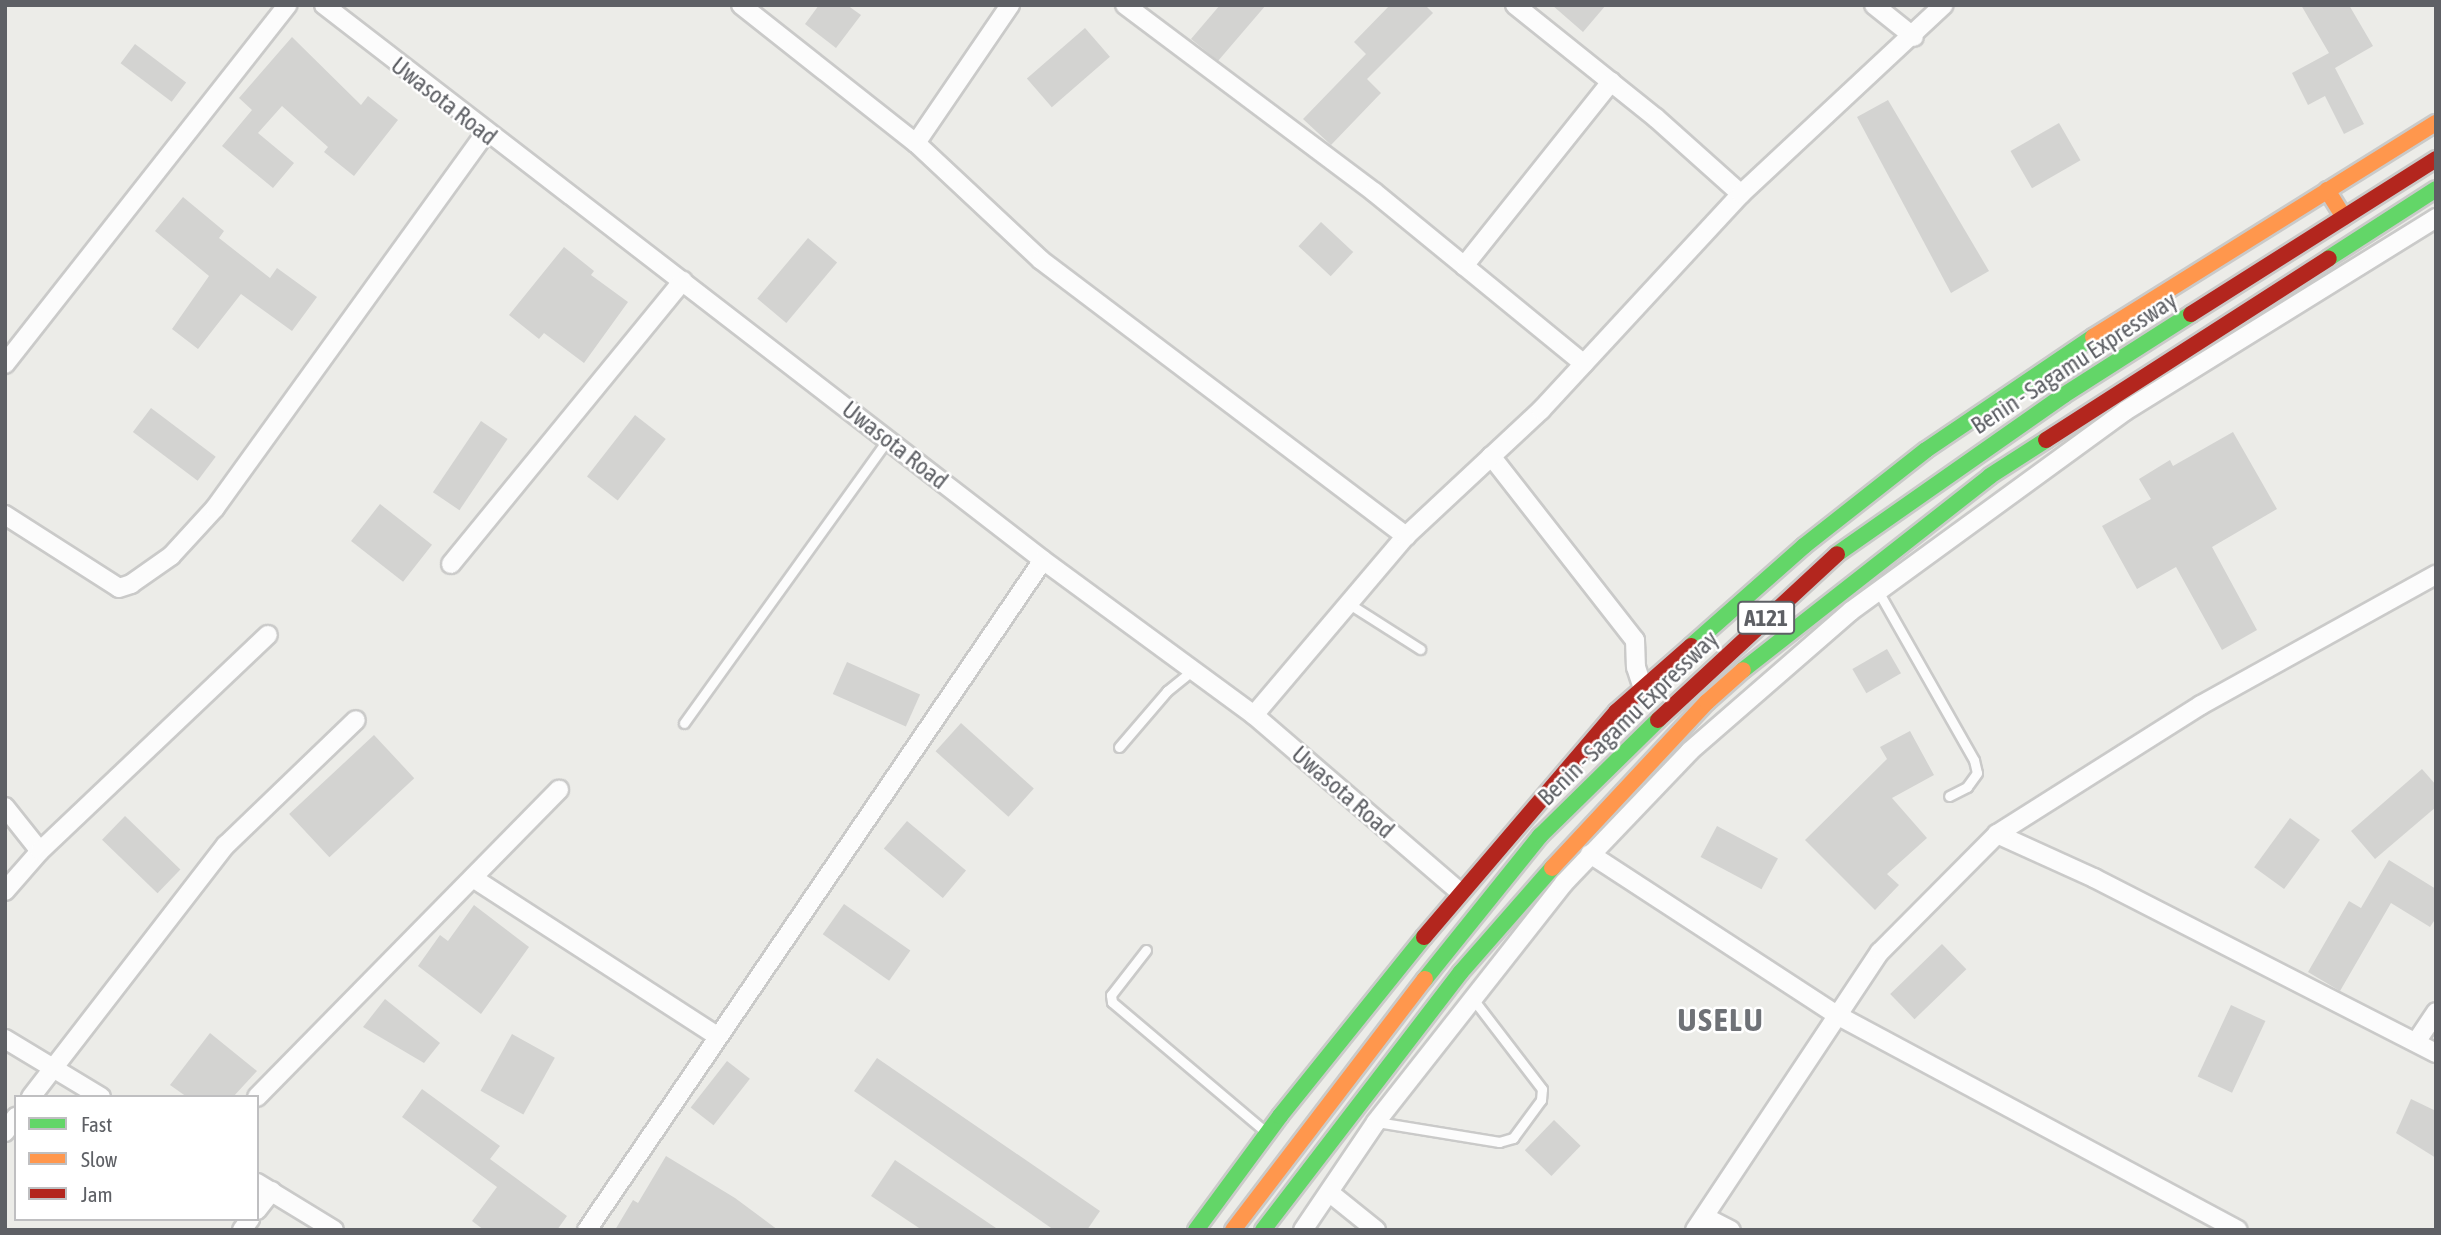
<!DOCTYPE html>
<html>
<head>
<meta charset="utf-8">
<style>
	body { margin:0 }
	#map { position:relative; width:2441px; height:1235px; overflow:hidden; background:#ecece8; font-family:"Asap Condensed",sans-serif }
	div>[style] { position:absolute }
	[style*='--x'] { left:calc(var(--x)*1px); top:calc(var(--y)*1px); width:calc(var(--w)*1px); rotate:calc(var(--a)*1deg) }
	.building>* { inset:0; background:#d3d3d1; transform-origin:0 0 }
	.roads { filter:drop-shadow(2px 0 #cacac9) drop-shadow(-2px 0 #cacac9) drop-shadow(0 2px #cacac9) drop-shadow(0 -2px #cacac9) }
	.lane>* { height:9px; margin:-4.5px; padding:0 4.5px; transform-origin:4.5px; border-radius:4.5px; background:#fcfcfc }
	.street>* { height:18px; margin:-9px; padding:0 9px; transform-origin:9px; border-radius:9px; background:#fcfcfc }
	.fast>* { height:16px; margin:-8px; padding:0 8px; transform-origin:8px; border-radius:8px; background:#63d668 }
	.slow>* { height:16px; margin:-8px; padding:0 8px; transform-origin:8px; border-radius:8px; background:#ff974d }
	.jam>* { height:16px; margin:-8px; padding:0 8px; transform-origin:8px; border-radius:8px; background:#b3261e }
	span { translate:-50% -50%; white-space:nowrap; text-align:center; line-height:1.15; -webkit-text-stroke:5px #fff; paint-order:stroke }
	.shield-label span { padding:2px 5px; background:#fff; border:2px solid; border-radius:5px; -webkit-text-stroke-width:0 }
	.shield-label { font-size:23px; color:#5e6065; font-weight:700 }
	.street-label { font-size:24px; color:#5e6065 }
	.district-label { font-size:32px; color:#6f7277; font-weight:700; letter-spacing:2px }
	.frame { position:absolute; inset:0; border:7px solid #5e6065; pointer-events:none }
	.legend { position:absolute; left:14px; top:1095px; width:245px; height:126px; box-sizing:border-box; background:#fff; border:2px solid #bfbfc1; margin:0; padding:9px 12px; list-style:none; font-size:21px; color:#5e6065 }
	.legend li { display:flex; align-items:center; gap:14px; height:35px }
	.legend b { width:35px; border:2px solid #bfbfc1 }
</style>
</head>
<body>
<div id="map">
	<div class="building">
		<i style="clip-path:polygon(819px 5px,847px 5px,861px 15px,836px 48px,805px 24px)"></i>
		<i style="clip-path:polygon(1220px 5px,1266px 5px,1218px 61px,1191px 39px)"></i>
		<i style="clip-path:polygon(1390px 5px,1425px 5px,1433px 13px,1367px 79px,1381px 93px,1331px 145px,1303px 119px,1366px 54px,1354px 42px)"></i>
		<i style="clip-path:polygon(1552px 5px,1606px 5px,1583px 32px)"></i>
		<i style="clip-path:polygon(2301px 5px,2349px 5px,2373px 46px,2335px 68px,2364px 124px,2344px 134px,2325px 96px,2308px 105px,2292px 73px,2329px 53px)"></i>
		<i style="left:1085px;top:28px;width:38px;height:77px;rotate:49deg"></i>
		<i style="clip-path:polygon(292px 37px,361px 105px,368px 96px,398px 120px,354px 176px,324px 152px,328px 147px,282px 106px,258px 133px,294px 163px,273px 188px,222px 146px,252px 110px,239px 98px)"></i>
		<i style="left:135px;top:44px;width:64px;height:24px;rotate:37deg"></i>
		<i style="clip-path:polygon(1888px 100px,1989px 271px,1951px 293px,1857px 117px)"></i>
		<i style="left:2059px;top:123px;width:43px;height:56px;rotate:60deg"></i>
		<i style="clip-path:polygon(183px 197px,224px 231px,219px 238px,270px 278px,277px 268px,317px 297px,292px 331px,241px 294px,198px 349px,172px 329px,209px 276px,155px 231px)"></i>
		<i style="left:1321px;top:222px;width:44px;height:33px;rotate:43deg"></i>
		<i style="left:808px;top:238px;width:38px;height:79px;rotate:40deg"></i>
		<i style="clip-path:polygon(564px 247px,594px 271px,591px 275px,628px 302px,584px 363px,544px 333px,539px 339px,509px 315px)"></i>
		<i style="left:151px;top:408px;width:81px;height:30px;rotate:37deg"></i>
		<i style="left:635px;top:415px;width:39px;height:78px;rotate:38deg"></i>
		<i style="left:481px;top:421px;width:32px;height:86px;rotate:34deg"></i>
		<i style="clip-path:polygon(2233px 432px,2277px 509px,2212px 547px,2257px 630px,2222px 650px,2176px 567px,2137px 589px,2102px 526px,2151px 499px,2139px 479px,2170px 460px,2173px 466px)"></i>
		<i style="left:380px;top:504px;width:66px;height:47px;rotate:38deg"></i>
		<i style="left:1887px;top:649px;width:28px;height:40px;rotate:60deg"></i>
		<i style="left:847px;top:662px;width:80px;height:35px;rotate:24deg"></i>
		<i style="left:961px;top:723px;width:98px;height:38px;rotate:42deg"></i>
		<i style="clip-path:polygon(1910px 731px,1934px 775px,1892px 798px,1927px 838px,1887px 874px,1899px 885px,1875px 910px,1805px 840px,1887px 759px,1880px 747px)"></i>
		<i style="left:374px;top:735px;width:59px;height:116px;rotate:47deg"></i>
		<i style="clip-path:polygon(2422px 769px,2436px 785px,2436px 807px,2375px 859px,2351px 831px)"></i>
		<i style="left:125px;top:816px;width:77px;height:33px;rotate:44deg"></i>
		<i style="left:2290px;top:818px;width:37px;height:61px;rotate:36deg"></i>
		<i style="left:907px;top:821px;width:77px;height:36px;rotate:40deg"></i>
		<i style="left:1717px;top:826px;width:69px;height:35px;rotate:28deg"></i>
		<i style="clip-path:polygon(2389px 860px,2436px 889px,2436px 918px,2430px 927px,2391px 903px,2340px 991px,2308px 972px,2349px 901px,2361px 908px)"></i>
		<i style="left:844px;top:904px;width:81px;height:37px;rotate:35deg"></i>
		<i style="clip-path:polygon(474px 905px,529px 947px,481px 1014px,418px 966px,440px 935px,448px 941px)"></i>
		<i style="left:1942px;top:944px;width:35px;height:72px;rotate:46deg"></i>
		<i style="clip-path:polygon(385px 999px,440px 1043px,424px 1063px,363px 1027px)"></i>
		<i style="left:2231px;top:1005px;width:38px;height:79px;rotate:25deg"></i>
		<i style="clip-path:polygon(210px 1033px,257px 1071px,233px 1097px,187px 1097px,170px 1085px)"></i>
		<i style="left:512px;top:1034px;width:49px;height:65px;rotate:29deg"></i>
		<i style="clip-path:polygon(877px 1058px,1100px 1211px,1087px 1230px,1054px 1230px,854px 1091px)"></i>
		<i style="left:727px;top:1061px;width:29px;height:59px;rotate:38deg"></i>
		<i style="clip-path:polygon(422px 1089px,500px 1146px,490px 1159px,567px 1216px,557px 1230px,484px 1230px,472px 1221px,497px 1187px,402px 1117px)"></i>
		<i style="clip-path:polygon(2411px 1099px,2436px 1111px,2436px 1158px,2396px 1133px)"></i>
		<i style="left:1554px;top:1120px;width:37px;height:42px;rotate:44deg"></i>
		<i style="clip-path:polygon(666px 1156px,735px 1198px,778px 1230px,615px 1230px,633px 1200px,638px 1203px)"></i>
		<i style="clip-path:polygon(895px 1160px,999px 1230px,922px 1230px,871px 1196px)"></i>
	</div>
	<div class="roads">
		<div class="lane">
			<i style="--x:1878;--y:591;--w:194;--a:60.4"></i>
			<i style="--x:1974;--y:760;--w:13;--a:77"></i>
			<i style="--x:1977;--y:773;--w:17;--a:126"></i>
			<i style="--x:1967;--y:787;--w:20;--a:153"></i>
			<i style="--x:1351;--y:605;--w:82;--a:32.5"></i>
			<i style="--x:684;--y:723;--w:350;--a:-54.3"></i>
			<i style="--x:1119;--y:747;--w:74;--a:-49.4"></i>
			<i style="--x:1167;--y:691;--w:33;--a:-39"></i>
			<i style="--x:1146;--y:950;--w:57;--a:127.9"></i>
			<i style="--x:1111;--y:995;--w:7;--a:82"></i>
			<i style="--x:1112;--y:1002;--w:202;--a:40.2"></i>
			<i style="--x:1377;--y:1122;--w:124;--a:9.3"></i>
			<i style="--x:1499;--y:1142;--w:15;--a:-16"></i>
			<i style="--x:1513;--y:1138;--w:47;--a:-53.6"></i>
			<i style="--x:1541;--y:1100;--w:11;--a:-85"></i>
			<i style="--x:1542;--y:1089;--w:113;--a:-127.5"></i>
		</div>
		<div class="street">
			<i style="--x:324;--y:5;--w:908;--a:37.66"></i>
			<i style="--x:1043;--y:560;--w:262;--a:36.3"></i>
			<i style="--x:1254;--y:715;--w:272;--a:40.7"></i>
			<i style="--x:741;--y:5;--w:223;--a:38.3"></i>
			<i style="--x:916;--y:143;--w:171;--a:43.1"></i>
			<i style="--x:1041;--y:260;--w:458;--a:37.1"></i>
			<i style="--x:1125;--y:5;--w:311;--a:36.9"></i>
			<i style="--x:1374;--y:192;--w:271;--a:39.3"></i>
			<i style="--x:1515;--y:5;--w:181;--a:38.7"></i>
			<i style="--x:1656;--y:118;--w:114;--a:41.8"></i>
			<i style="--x:1874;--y:5;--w:51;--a:38.7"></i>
			<i style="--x:916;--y:143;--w:167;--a:-55.7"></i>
			<i style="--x:1464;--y:266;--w:236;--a:-51.4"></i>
			<i style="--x:5;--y:364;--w:457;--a:-51.8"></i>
			<i style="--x:1491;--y:456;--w:234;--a:52"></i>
			<i style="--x:1635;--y:640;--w:27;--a:88"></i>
			<i style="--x:1636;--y:667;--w:22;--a:72"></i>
			<i style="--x:5;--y:515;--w:135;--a:32.6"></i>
			<i style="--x:119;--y:588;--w:13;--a:-18"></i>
			<i style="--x:131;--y:584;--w:49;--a:-35"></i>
			<i style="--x:171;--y:556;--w:65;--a:-47.5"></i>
			<i style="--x:215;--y:508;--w:462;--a:-54.2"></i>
			<i style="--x:451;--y:564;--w:366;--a:-50.7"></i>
			<i style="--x:1254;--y:715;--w:235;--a:-49.7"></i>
			<i style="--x:1406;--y:536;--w:185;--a:-43"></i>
			<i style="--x:1541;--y:410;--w:294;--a:-47.2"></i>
			<i style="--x:1741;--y:194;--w:277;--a:-43"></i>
			<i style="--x:5;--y:807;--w:56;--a:51.5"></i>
			<i style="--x:1997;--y:834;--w:107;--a:24.4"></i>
			<i style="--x:2094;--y:878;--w:384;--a:27.1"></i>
			<i style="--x:1590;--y:854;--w:293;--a:33.1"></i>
			<i style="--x:1835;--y:1014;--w:457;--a:28.2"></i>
			<i style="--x:473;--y:878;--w:291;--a:32.9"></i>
			<i style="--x:5;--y:891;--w:53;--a:-48.8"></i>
			<i style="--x:40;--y:851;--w:314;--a:-43.5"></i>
			<i style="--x:5;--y:1039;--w:112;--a:31.1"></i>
			<i style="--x:2416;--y:1042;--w:36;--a:-56"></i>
			<i style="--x:31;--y:1097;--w:319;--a:-52.3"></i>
			<i style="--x:226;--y:845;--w:180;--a:-43.9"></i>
			<i style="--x:257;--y:1097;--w:431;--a:-45.5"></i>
			<i style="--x:5;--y:1132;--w:19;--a:-54"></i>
			<i style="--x:257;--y:1183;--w:90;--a:31.4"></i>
			<i style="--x:1330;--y:1193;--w:59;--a:38.8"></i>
			<i style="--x:257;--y:1210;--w:24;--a:-52"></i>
			<i style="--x:1705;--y:1217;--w:29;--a:27"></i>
			<i style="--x:242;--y:1230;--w:14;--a:-54"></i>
			<i style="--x:587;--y:1230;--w:810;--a:-55.76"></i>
			<i style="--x:1303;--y:1230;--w:130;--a:-55.9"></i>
			<i style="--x:1376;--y:1122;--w:304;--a:-51.8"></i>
			<i style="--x:1564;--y:883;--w:182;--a:-46.3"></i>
			<i style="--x:1690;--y:751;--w:213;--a:-41"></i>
			<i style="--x:1851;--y:611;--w:339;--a:-36.1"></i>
			<i style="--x:2125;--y:411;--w:366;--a:-31.8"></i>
			<i style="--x:1695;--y:1230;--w:334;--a:-56.4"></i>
			<i style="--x:1880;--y:952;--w:166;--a:-45.2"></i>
			<i style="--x:1997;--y:834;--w:241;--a:-32.3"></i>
			<i style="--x:2201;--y:705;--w:269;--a:-29"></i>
		</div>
		<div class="fast">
			<i style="--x:2329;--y:258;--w:127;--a:-32.8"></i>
			<i style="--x:1837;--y:554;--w:277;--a:-35"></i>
			<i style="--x:2064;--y:395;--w:151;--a:-32.5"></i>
			<i style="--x:1691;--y:646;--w:151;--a:-41.5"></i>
			<i style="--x:1804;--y:546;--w:155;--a:-38.2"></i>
			<i style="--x:1926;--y:450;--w:202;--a:-34.1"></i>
			<i style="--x:1743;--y:670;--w:314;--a:-38.1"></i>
			<i style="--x:1990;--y:476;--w:67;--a:-32.7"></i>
			<i style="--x:1425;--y:979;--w:184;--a:-51.2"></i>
			<i style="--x:1540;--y:836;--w:165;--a:-44.5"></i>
			<i style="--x:1196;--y:1230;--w:142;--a:-53.6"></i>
			<i style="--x:1280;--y:1116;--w:230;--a:-51.2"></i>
			<i style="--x:1263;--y:1230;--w:325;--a:-52.5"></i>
			<i style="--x:1461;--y:972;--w:138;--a:-48.8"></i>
		</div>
		<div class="slow">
			<i style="--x:2327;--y:190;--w:32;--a:58"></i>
			<i style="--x:2093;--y:337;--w:404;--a:-32"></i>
			<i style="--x:1552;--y:868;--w:227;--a:-47"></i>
			<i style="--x:1707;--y:702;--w:48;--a:-41.6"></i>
			<i style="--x:1233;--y:1230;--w:316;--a:-52.6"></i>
		</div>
		<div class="jam">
			<i style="--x:2191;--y:314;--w:290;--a:-32.3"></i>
			<i style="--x:2046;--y:440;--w:336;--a:-32.7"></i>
			<i style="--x:1658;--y:720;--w:244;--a:-42.8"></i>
			<i style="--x:1424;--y:937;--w:296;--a:-49.5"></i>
			<i style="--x:1616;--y:712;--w:100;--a:-41.3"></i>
		</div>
	</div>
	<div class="shield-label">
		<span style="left:1766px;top:618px">A121</span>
	</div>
	<div class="street-label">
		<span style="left:444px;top:101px;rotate:38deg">Uwasota Road</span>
		<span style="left:2074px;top:363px;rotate:-33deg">Benin - Sagamu Expressway</span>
		<span style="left:895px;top:445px;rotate:38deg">Uwasota Road</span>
		<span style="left:1628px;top:718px;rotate:-44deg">Benin - Sagamu Expressway</span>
		<span style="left:1343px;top:792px;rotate:41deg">Uwasota Road</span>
	</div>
	<div class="district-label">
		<span style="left:1721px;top:1020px">USELU</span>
	</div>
	<div class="frame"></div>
	<ul class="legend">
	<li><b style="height:9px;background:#63d668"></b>Fast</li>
	<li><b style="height:9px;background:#ff974d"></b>Slow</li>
	<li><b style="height:9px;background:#b3261e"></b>Jam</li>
	</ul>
</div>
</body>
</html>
